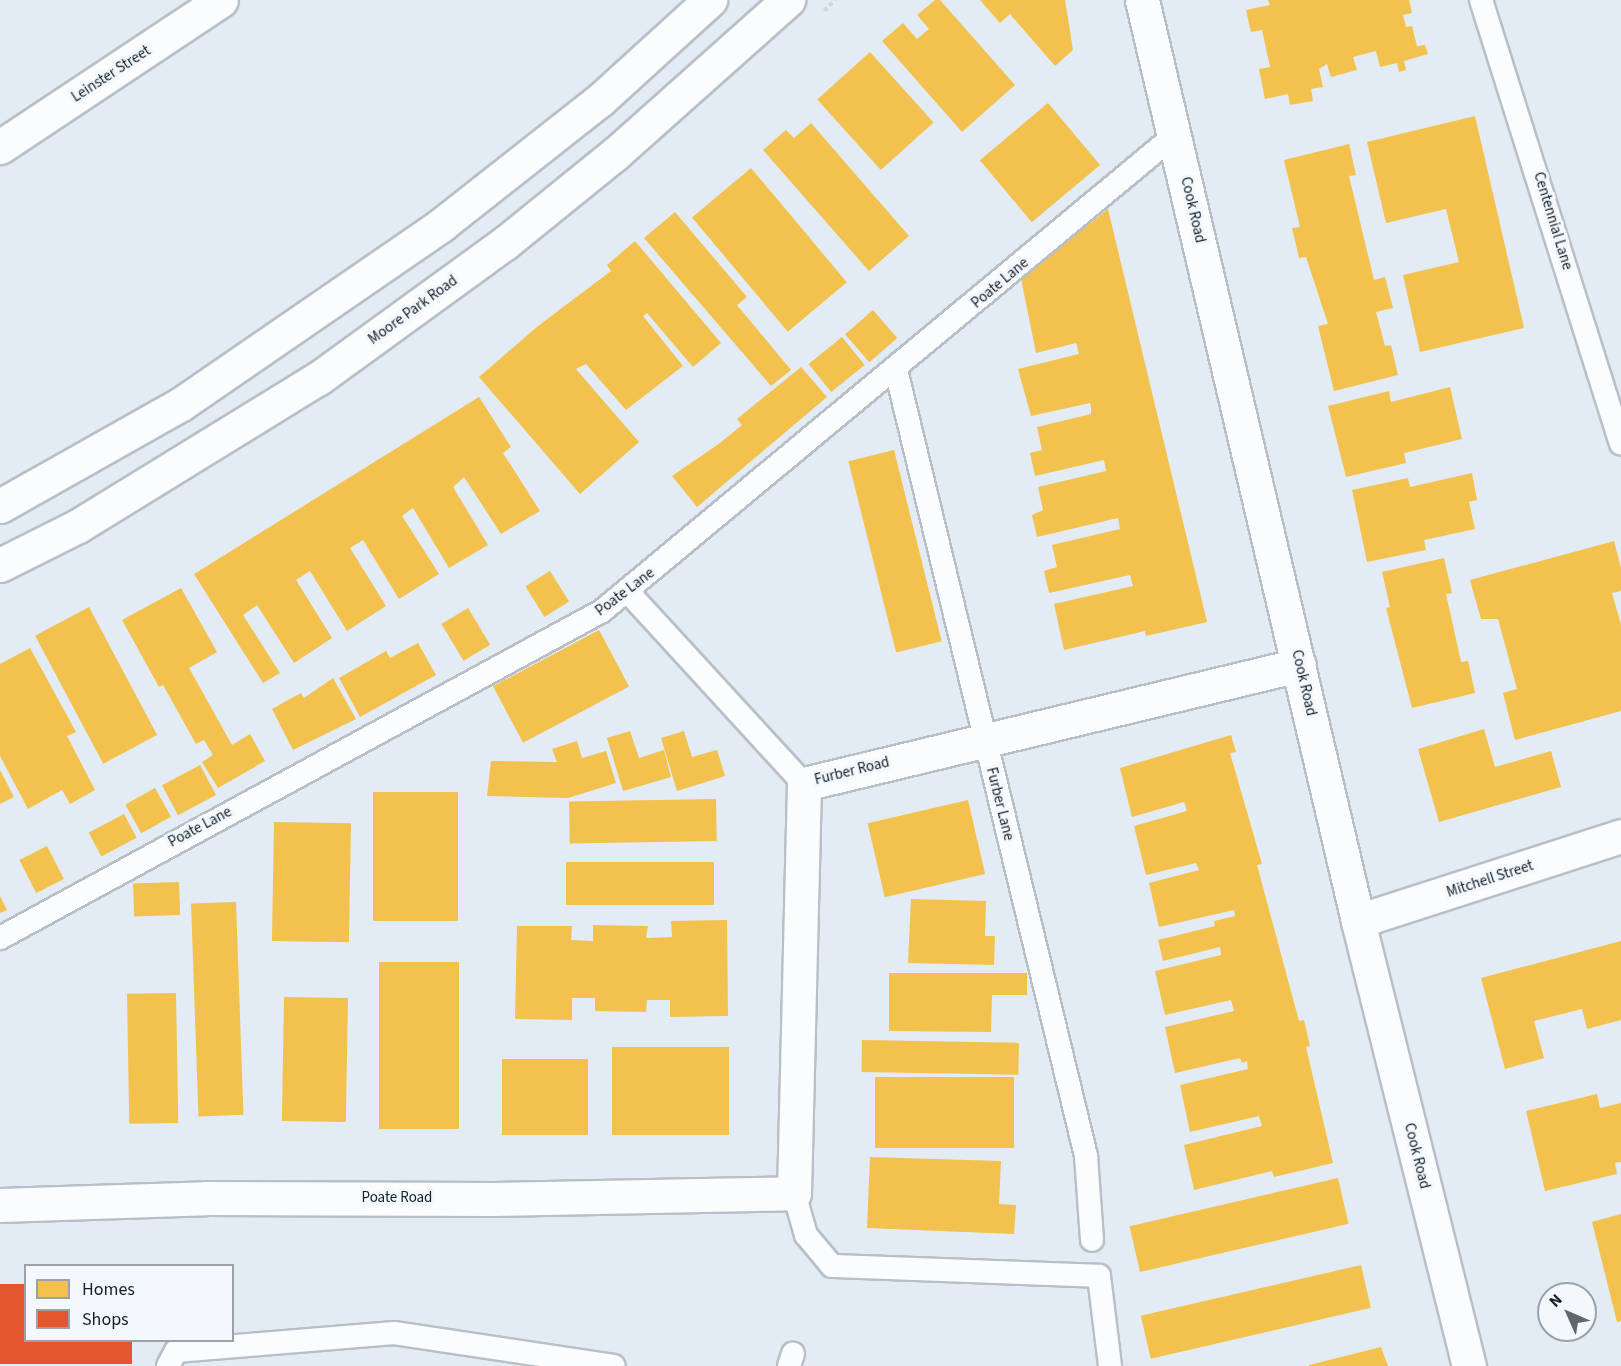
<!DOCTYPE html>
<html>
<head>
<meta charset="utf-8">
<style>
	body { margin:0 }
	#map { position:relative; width:1621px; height:1366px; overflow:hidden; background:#e3ecf5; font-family:"Source Sans 3",sans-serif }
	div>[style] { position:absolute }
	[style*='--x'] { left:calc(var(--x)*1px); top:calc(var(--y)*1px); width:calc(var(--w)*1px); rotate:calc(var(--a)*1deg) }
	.homes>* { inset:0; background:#f2c14e; transform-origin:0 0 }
	.shops>* { inset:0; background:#e4572e }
	.path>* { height:4px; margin-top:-2px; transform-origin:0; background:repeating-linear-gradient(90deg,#d4d7d9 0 4.5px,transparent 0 7.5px) }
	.roads { filter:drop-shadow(2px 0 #b8bfc7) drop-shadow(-2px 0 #b8bfc7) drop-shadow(0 2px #b8bfc7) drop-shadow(0 -2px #b8bfc7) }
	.service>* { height:22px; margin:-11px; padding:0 11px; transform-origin:11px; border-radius:11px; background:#fbfcfe }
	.minor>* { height:33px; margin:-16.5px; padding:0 16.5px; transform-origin:16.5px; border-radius:16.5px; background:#fbfcfe }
	.secondary>* { height:33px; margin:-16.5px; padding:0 16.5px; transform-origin:16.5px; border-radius:16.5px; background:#fbfcfe }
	span { translate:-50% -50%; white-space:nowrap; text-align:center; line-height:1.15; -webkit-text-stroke:6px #f3f8fc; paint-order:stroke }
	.street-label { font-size:15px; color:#161e26 }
	.legend { position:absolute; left:24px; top:1264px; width:210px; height:78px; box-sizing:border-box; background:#f3f8fc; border:2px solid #9ba1a6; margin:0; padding:8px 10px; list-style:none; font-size:18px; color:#161e26 }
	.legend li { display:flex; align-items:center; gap:12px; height:30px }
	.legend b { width:30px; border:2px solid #9ba1a6 }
	.north { position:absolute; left:1537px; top:1282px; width:60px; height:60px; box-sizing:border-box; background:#f3f8fc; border:2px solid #9ba1a6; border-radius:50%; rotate:315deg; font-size:16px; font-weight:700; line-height:24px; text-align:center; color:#161e26 }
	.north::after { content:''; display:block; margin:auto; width:21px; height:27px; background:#5e666e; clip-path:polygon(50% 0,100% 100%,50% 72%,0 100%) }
</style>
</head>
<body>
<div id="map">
	<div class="homes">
		<i style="clip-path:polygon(935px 0,940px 0,1015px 85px,962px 132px,882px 41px,903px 23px,917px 39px,929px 29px,917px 15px)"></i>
		<i style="clip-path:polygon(980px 0,1065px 0,1073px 50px,1055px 66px,1010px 14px,1000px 23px)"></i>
		<i style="clip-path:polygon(1268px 0,1409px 0,1412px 13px,1403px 15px,1406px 27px,1412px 26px,1417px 46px,1425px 45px,1428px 54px,1404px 61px,1406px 70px,1399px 72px,1397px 63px,1380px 67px,1376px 51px,1353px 57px,1357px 70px,1331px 77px,1327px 64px,1319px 69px,1323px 87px,1311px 89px,1313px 101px,1290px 105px,1288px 94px,1265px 99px,1259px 69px,1270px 67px,1262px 30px,1251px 32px,1246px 10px,1270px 5px)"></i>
		<i style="left:870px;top:52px;width:95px;height:71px;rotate:48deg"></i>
		<i style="left:1048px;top:103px;width:81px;height:89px;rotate:50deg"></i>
		<i style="clip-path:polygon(1475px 116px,1524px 328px,1420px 352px,1403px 275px,1459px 262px,1446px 209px,1386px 223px,1367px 142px)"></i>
		<i style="clip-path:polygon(811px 123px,909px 236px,869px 271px,763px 150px,786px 130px,794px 138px)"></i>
		<i style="clip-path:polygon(1349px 144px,1356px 175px,1349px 176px,1374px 280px,1385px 277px,1393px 308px,1376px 312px,1385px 346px,1391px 345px,1398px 375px,1334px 391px,1318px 326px,1328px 324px,1306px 257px,1299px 258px,1292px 228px,1300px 227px,1284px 160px)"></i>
		<i style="left:751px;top:168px;width:149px;height:77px;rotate:50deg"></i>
		<i style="clip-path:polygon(1108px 209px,1207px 622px,1146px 636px,1145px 631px,1064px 650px,1054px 604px,1133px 586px,1130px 575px,1049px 593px,1044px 571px,1057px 567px,1052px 545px,1120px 529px,1118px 518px,1037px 537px,1032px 515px,1043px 510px,1038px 487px,1106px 471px,1104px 460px,1035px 476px,1030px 453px,1042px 450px,1037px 427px,1091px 414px,1091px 408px,1090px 403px,1031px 416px,1018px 369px,1079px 354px,1076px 343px,1036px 353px,1021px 279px)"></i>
		<i style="clip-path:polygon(675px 212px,747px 297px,737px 305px,791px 370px,771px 386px,644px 238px)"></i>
		<i style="clip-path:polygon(635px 241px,721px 343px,693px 367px,647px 313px,643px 316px,683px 366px,626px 410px,586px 364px,576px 369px,639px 442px,580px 494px,479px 377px,538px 326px,611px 271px,607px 265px)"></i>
		<i style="left:873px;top:310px;width:37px;height:37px;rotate:49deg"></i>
		<i style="left:842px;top:337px;width:36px;height:43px;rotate:51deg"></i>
		<i style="clip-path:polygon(801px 367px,827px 397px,697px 507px,672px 476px,720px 443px,742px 425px,737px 419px)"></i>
		<i style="clip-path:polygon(1450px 387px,1462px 439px,1404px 453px,1406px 463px,1346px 477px,1328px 406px,1389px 391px,1391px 402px)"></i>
		<i style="clip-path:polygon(479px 397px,511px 447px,503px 453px,540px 511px,501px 534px,464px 477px,453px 487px,488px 545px,449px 568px,413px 508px,410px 510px,402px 516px,439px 574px,399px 599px,363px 540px,350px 548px,386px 606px,347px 631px,310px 571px,304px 575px,296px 580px,332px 638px,294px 663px,257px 605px,243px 615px,280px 673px,263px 683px,194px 574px)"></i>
		<i style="left:894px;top:450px;width:197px;height:47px;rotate:76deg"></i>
		<i style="clip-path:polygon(1472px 473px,1477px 500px,1469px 502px,1475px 529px,1424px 540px,1426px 550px,1367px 562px,1352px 490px,1408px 478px,1410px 487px)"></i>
		<i style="clip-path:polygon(1614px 541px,1621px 568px,1621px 591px,1612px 593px,1621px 625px,1621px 711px,1515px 740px,1503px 693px,1517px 689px,1498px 619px,1481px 619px,1470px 580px)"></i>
		<i style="clip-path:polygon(1444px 558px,1452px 593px,1446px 594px,1461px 662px,1468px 661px,1475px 693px,1412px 708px,1386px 608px,1390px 607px,1382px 572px)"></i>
		<i style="left:550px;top:571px;width:36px;height:29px;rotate:58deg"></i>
		<i style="clip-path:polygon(181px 588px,217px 652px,189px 668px,232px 745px,250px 734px,265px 761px,218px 788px,202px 762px,213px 755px,204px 740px,196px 744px,163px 685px,159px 687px,122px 620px)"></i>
		<i style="left:89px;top:607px;width:145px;height:61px;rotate:62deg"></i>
		<i style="left:468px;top:608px;width:43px;height:31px;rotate:59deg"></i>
		<i style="left:599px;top:630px;width:64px;height:120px;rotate:62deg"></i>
		<i style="clip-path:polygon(418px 643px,436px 675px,360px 717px,339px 678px,386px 651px,390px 658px)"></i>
		<i style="clip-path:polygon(30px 648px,76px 732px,67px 736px,95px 790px,70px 804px,62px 790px,28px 809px,0 756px,0 664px)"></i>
		<i style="clip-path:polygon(333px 678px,356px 719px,293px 750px,272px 709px,301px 693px,304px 698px)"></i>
		<i style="clip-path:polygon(1484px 729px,1495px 767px,1551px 751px,1561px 787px,1439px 822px,1418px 749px)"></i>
		<i style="clip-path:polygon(630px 731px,639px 758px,664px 750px,671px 777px,623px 791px,607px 738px)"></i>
		<i style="clip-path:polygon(684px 731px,692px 757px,717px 750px,725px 776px,677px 791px,661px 738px)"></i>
		<i style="clip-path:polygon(1231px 735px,1236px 752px,1230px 753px,1262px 864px,1257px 865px,1299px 1021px,1304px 1020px,1310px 1046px,1306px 1047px,1333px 1163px,1274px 1177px,1272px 1171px,1194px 1190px,1184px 1145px,1262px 1126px,1259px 1116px,1190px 1132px,1180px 1085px,1248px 1069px,1247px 1061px,1242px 1063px,1240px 1058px,1175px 1073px,1165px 1027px,1234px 1011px,1231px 1000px,1165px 1015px,1155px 971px,1221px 955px,1220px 947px,1163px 961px,1158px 940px,1215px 926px,1214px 921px,1235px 916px,1234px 910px,1159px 927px,1149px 883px,1199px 870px,1196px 863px,1146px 875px,1134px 826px,1187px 811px,1184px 802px,1132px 817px,1120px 768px)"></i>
		<i style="clip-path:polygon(577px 741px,582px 758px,606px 751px,616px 783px,568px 798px,487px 796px,491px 761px,557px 762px,552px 749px)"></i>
		<i style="left:200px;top:765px;width:34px;height:43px;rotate:62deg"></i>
		<i style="clip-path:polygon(0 770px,14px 797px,0 804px)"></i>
		<i style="left:155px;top:788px;width:33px;height:34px;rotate:61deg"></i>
		<i style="left:373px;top:792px;width:85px;height:129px"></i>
		<i style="left:716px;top:799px;width:42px;height:147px;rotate:89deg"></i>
		<i style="left:968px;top:800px;width:76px;height:103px;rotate:77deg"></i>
		<i style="left:124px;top:814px;width:27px;height:40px;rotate:62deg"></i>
		<i style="left:274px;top:822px;width:77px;height:119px;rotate:1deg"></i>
		<i style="left:47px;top:846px;width:37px;height:31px;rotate:63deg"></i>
		<i style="left:714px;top:862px;width:43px;height:148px;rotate:90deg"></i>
		<i style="left:179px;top:882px;width:33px;height:46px;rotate:88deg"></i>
		<i style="clip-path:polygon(0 896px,7px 910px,0 913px)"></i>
		<i style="clip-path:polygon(911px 899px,986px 901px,985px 936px,995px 936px,994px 965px,908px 963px)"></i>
		<i style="left:236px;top:902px;width:213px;height:45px;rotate:88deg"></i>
		<i style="clip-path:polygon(727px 920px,728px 1016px,670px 1017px,670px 1000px,647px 1000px,646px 1012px,595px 1011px,595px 998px,572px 998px,572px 1020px,515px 1019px,517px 926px,572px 926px,571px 940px,593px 941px,593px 925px,648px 926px,646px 938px,672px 937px,671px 921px)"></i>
		<i style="clip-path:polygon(1621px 941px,1621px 1020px,1587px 1029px,1582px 1009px,1534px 1021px,1544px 1058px,1505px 1069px,1481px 978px)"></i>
		<i style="left:379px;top:962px;width:80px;height:167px"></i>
		<i style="clip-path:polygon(889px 973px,1027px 973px,1027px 995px,992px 995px,991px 1032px,889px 1031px)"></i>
		<i style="left:176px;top:993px;width:130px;height:49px;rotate:89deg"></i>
		<i style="left:284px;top:997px;width:64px;height:124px;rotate:1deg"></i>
		<i style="left:862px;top:1040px;width:157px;height:32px;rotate:1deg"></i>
		<i style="left:612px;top:1047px;width:117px;height:88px"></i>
		<i style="left:588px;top:1059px;width:76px;height:86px;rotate:90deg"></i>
		<i style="left:875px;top:1077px;width:139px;height:71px"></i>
		<i style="clip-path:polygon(1597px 1094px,1600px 1108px,1621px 1103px,1621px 1162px,1615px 1163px,1617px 1174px,1545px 1191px,1526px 1111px)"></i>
		<i style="clip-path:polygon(870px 1157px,1001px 1161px,999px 1204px,1016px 1205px,1014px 1234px,867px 1228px)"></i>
		<i style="left:1338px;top:1178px;width:47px;height:214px;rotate:77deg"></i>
		<i style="clip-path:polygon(1621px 1214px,1621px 1321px,1617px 1322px,1592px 1222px)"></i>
		<i style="left:1361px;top:1265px;width:44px;height:226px;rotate:77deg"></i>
		<i style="clip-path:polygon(1381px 1347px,1388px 1366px,1309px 1366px,1309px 1365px)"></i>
	</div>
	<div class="shops">
		<i style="clip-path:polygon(0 1284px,26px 1284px,26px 1340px,132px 1340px,132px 1364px,0 1364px)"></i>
	</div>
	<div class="path">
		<i style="--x:824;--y:11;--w:16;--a:-45"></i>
	</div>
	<div class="roads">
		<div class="service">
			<i style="--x:1481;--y:0;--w:465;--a:72.5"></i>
			<i style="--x:896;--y:370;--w:809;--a:76.41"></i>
			<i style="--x:1086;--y:1156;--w:84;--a:85.9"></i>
			<i style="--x:628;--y:592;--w:260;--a:47.5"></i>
			<i style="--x:0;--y:938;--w:685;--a:-28.51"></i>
			<i style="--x:602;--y:611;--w:745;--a:-39.72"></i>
			<i style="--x:794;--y:1193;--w:44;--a:74.1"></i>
			<i style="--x:806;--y:1235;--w:40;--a:50"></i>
			<i style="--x:832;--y:1266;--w:267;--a:2.1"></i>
			<i style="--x:1099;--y:1276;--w:91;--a:83"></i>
			<i style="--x:168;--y:1366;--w:17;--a:-62"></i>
			<i style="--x:176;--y:1351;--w:219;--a:-4.7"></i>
			<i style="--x:394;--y:1333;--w:222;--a:8.5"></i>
			<i style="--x:789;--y:1366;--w:13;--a:-72"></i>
		</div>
		<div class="minor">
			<i style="--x:1142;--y:0;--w:946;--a:76.8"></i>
			<i style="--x:1358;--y:921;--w:459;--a:76"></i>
			<i style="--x:0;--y:147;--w:265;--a:-33.6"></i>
			<i style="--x:1358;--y:921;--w:276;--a:-17.9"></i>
			<i style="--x:0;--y:1205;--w:206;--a:-1.9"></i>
			<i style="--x:206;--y:1198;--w:285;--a:0.2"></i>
			<i style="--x:491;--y:1199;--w:303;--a:-1.1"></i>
			<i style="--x:794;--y:1193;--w:409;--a:-88.6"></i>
			<i style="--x:804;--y:784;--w:509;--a:-13.52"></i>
		</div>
		<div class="secondary">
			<i style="--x:0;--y:506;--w:208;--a:-29.4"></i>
			<i style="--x:181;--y:404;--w:316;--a:-34.5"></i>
			<i style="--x:441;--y:225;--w:202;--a:-38.2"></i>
			<i style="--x:600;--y:100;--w:149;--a:-42.3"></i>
			<i style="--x:0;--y:565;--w:87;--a:-26.6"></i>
			<i style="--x:78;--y:526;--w:283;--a:-31.6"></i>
			<i style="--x:319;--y:378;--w:230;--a:-36"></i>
			<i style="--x:505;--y:243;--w:141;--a:-39"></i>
			<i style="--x:615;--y:154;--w:232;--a:-41.7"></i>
		</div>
	</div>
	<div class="street-label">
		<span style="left:111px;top:74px;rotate:-33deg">Leinster Street</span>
		<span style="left:1193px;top:210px;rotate:77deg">Cook Road</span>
		<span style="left:1553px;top:221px;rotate:73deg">Centennial Lane</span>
		<span style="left:1000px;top:283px;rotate:-40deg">Poate Lane</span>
		<span style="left:413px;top:310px;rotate:-36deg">Moore Park Road</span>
		<span style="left:625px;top:592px;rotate:-37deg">Poate Lane</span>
		<span style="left:1304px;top:683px;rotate:77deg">Cook Road</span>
		<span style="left:852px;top:771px;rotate:-14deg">Furber Road</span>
		<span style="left:1000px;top:804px;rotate:76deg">Furber Lane</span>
		<span style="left:200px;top:827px;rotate:-28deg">Poate Lane</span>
		<span style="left:1490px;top:879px;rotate:-18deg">Mitchell Street</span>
		<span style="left:1417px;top:1156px;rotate:76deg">Cook Road</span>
		<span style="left:397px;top:1198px">Poate Road</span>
	</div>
	<ul class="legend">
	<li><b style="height:16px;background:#f2c14e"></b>Homes</li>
	<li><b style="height:16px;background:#e4572e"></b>Shops</li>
	</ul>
	<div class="north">N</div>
</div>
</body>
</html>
